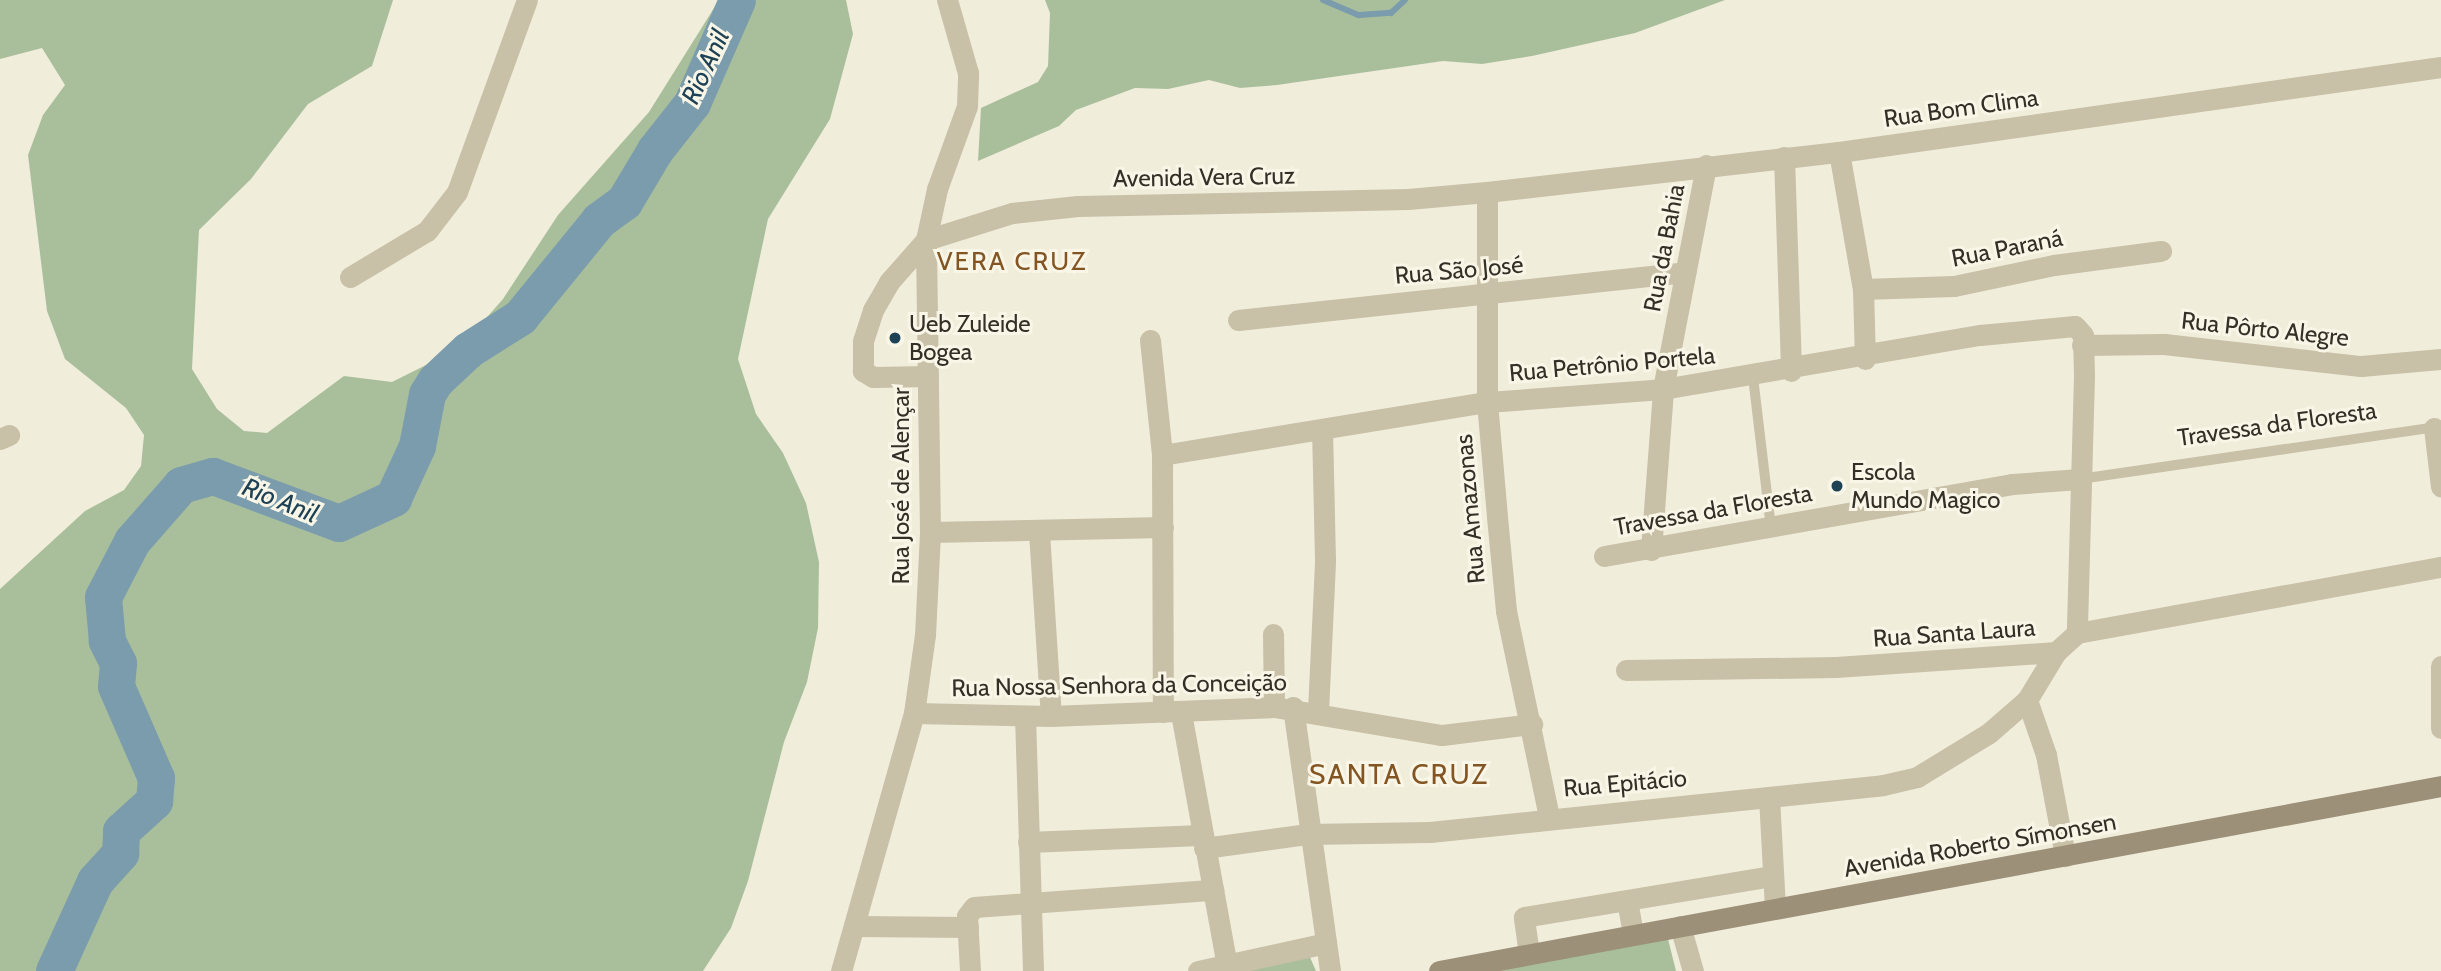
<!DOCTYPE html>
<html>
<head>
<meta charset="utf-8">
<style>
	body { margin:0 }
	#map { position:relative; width:2441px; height:971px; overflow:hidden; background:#f1eddb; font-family:Cabin,sans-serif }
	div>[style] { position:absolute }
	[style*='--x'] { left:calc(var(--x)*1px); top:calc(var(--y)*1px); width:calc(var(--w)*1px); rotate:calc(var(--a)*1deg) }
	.green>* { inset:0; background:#a9bf9b }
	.stream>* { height:6px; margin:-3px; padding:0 3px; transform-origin:3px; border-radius:3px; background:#7b9cad }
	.river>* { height:37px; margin:-18.5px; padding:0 18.5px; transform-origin:18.5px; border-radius:18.5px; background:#7b9cad }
	.lane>* { height:10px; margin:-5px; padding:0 5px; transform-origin:5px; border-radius:5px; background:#c8c0a7 }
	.street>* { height:21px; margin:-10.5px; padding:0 10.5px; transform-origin:10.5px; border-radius:10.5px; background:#c8c0a7 }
	.secondary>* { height:21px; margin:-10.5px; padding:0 10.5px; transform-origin:10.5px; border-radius:10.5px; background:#9c9079 }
	.dots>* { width:19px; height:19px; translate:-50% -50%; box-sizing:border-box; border:4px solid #f9f6e7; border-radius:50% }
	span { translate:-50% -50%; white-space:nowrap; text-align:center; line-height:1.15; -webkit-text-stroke:6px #f9f6e7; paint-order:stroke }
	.street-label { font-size:24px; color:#353027 }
	.poi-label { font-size:24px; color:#353027 }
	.left { translate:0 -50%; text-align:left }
	.water-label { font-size:26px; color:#1e4255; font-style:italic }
	.neighbourhood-label { font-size:26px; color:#825523; letter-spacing:2px }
	.quarter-label { font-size:28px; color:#825523; letter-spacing:2px }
</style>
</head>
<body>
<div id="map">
	<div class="green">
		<i style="clip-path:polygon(0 0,393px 0,372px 66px,308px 104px,251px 179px,199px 230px,192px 369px,217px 409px,244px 431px,267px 433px,344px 376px,392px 382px,436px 360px,474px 332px,503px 299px,558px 215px,649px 112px,719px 0,846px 0,853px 34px,830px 119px,768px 219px,738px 359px,756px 414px,783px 453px,806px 503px,819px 562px,818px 628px,807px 682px,784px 742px,748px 881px,731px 928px,703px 971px,0 971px,0 589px,85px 511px,124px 490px,141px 466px,144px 435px,126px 408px,65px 359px,47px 311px,28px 155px,43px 115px,65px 85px,42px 48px,0 59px)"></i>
		<i style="clip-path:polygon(1045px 0,1725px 0,1635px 33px,1532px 56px,1482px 64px,1443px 61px,1277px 85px,1240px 88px,1209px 80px,1168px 89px,1135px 88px,1076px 110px,1059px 126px,978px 161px,981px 108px,1038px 82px,1048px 66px,1050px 13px)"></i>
		<i style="clip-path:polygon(1668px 939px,1676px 971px,1491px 971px)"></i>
		<i style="clip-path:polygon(1309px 955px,1316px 971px,1229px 971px)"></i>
	</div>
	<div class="stream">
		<i style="--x:1323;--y:0;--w:39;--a:23"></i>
		<i style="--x:1359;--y:15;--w:32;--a:-4"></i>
		<i style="--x:1391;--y:13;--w:19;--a:-43"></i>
	</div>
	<div class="river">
		<i style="--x:54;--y:971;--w:99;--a:-65.5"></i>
		<i style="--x:95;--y:881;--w:38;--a:-48"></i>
		<i style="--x:120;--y:853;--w:22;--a:-87"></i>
		<i style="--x:121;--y:831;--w:45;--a:-42.3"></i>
		<i style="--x:154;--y:801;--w:23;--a:-85"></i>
		<i style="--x:156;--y:778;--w:100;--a:-113.5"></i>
		<i style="--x:116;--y:686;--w:23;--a:-85"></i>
		<i style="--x:118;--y:663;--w:25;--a:-117"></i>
		<i style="--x:107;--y:641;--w:44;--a:-95.2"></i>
		<i style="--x:103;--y:597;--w:63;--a:-62.6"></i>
		<i style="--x:132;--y:541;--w:74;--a:-48.8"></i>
		<i style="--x:181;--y:485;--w:33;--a:-16"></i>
		<i style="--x:213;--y:476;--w:134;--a:20.5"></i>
		<i style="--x:339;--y:523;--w:60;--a:-24.8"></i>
		<i style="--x:393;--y:498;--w:57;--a:-65.2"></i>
		<i style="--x:417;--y:446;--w:53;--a:-79.1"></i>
		<i style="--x:427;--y:394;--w:15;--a:-58"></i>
		<i style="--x:435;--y:381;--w:45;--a:-43.2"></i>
		<i style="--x:468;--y:350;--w:62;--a:-32.4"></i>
		<i style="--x:520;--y:317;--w:125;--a:-50.8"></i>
		<i style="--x:599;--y:220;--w:31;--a:-36"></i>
		<i style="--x:624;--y:202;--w:61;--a:-59.2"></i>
		<i style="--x:655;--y:150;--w:60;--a:-51.8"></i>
		<i style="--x:692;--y:103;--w:112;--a:-66.4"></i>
	</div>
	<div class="lane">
		<i style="--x:1753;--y:377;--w:151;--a:83.2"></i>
		<i style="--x:2080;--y:479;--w:361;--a:-8.3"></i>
	</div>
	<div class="street">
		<i style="--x:1839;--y:152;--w:139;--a:80.1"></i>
		<i style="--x:1863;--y:289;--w:70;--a:88.4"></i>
		<i style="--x:1784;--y:157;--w:214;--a:88.1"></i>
		<i style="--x:1487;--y:192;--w:210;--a:90"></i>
		<i style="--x:1487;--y:402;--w:115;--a:85"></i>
		<i style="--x:1497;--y:517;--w:94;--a:84.5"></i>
		<i style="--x:1506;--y:611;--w:209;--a:78.2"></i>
		<i style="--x:350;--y:277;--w:90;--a:-30.9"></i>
		<i style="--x:427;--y:231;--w:49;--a:-52.4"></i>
		<i style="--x:457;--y:192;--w:204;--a:-70"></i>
		<i style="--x:1863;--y:289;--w:91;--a:-1.9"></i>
		<i style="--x:1954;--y:286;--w:102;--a:-11.9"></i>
		<i style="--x:2054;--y:265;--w:108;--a:-7.5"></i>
		<i style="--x:1238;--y:320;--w:450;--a:-6.1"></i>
		<i style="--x:1150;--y:340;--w:116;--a:84"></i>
		<i style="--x:1162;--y:455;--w:257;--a:89.8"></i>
		<i style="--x:2082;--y:345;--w:82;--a:-0.7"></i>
		<i style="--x:2164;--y:344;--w:198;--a:6.4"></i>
		<i style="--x:2361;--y:366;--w:80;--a:-5"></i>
		<i style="--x:928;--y:376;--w:55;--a:179"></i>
		<i style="--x:873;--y:377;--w:12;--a:-149"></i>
		<i style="--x:863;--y:371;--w:30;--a:-90"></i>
		<i style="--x:863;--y:341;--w:33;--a:-72"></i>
		<i style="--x:873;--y:310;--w:32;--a:-60"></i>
		<i style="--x:889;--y:282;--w:56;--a:-48.6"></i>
		<i style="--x:926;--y:240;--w:90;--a:-17.4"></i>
		<i style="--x:1012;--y:213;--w:66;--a:-6.1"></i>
		<i style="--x:1078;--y:206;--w:330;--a:-1.2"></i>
		<i style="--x:1408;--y:199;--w:79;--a:-5.1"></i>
		<i style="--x:1487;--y:192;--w:354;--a:-6.5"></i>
		<i style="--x:1839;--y:152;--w:608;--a:-8.04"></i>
		<i style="--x:2434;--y:428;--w:59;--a:83.2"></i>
		<i style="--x:0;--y:439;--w:10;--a:-24"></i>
		<i style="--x:1162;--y:455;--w:329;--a:-9.3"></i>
		<i style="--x:1487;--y:402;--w:176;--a:-4.2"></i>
		<i style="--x:1663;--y:389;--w:322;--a:-9.7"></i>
		<i style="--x:1980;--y:335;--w:95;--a:-5.4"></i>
		<i style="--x:2075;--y:326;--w:12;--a:48"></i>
		<i style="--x:2083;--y:335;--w:41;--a:88.6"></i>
		<i style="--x:2084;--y:376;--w:257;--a:91.6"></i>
		<i style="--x:930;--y:532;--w:233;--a:-1.2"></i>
		<i style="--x:1039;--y:532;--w:184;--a:86.3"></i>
		<i style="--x:1651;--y:550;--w:161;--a:-85.7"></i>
		<i style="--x:1663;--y:389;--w:228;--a:-79.1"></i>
		<i style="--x:1604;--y:556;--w:414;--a:-10"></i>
		<i style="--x:2012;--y:484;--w:68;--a:-4.2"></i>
		<i style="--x:1273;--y:634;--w:73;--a:89.2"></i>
		<i style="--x:2441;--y:666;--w:62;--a:90"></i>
		<i style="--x:1626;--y:670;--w:210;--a:-0.8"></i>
		<i style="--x:1836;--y:667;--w:221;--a:-3.9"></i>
		<i style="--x:2027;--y:700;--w:58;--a:70.9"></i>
		<i style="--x:2046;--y:755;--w:103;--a:79.3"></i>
		<i style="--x:1293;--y:707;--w:267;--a:82"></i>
		<i style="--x:1318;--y:711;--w:151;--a:-87.3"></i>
		<i style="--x:1325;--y:560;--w:128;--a:-91.3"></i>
		<i style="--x:914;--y:713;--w:137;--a:1.3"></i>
		<i style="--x:1051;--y:716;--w:223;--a:-2.3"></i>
		<i style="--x:1274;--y:707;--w:170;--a:9.5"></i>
		<i style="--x:1442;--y:735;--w:91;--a:-7"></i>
		<i style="--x:1181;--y:713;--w:256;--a:79.7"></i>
		<i style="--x:1025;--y:716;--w:255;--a:88.2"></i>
		<i style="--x:1769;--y:797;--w:112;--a:86.9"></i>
		<i style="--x:1028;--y:842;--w:173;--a:-2.3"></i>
		<i style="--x:1204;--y:848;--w:105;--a:-7.7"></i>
		<i style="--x:1308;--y:834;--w:122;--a:-0.9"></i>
		<i style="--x:1430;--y:832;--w:455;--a:-5.9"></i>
		<i style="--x:1883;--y:785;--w:35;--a:-13"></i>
		<i style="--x:1917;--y:777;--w:84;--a:-31.4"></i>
		<i style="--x:1989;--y:733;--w:50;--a:-41"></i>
		<i style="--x:2027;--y:700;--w:56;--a:-58.9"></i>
		<i style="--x:2056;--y:652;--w:28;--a:-42"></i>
		<i style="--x:2077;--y:633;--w:370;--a:-10.3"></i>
		<i style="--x:1627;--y:900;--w:36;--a:80"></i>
		<i style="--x:854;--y:926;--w:114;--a:0.5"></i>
		<i style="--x:1680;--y:926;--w:47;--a:73.9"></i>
		<i style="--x:1529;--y:954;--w:37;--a:-98"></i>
		<i style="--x:1524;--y:917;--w:252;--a:-9.4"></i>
		<i style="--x:841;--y:971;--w:268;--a:-74.2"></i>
		<i style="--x:914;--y:713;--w:79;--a:-82"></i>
		<i style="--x:925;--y:635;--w:103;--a:-87.2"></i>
		<i style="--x:930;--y:532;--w:292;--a:-90.8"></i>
		<i style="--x:926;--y:240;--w:52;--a:-77.8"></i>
		<i style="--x:937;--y:189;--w:88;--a:-70.1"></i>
		<i style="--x:967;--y:106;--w:33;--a:-88"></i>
		<i style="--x:968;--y:73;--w:76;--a:-106"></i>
		<i style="--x:970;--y:971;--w:55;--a:-93.1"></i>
		<i style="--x:967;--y:916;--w:11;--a:-52"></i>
		<i style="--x:974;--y:907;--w:240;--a:-4.1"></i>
		<i style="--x:1198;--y:971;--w:131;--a:-12.3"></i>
	</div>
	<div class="secondary">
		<i style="--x:1439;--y:971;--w:1019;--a:-10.46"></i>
	</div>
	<div class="dots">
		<i style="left:895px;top:338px;background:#1e4255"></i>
		<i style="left:1837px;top:486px;background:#1e4255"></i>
	</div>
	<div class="street-label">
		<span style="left:1961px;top:108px;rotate:-8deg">Rua Bom Clima</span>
		<span style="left:1204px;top:177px;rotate:-1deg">Avenida Vera Cruz</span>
		<span style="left:1664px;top:248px;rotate:-79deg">Rua da Bahia</span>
		<span style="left:2007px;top:248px;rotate:-11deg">Rua Paraná</span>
		<span style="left:1459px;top:270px;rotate:-5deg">Rua São José</span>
		<span style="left:2265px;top:329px;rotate:6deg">Rua Pôrto Alegre</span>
		<span style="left:1612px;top:364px;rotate:-5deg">Rua Petrônio Portela</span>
		<span style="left:2277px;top:424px;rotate:-8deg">Travessa da Floresta</span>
		<span style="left:901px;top:486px;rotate:-90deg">Rua José de Alençar</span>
		<span style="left:1470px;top:509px;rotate:-95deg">Rua Amazonas</span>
		<span style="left:1713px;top:510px;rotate:-10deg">Travessa da Floresta</span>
		<span style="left:1954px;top:633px;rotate:-4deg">Rua Santa Laura</span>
		<span style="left:1119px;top:685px;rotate:-1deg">Rua Nossa Senhora da Conceição</span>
		<span style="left:1625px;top:783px;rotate:-5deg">Rua Epitácio</span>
		<span style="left:1980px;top:845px;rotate:-10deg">Avenida Roberto Símonsen</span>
	</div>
	<div class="poi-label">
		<span class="left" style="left:909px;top:338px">Ueb Zuleide<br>Bogea</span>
		<span class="left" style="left:1851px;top:486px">Escola<br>Mundo Magico</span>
	</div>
	<div class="water-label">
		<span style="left:706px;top:67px;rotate:-65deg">Rio Anil</span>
		<span style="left:280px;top:501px;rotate:22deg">Rio Anil</span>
	</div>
	<div class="neighbourhood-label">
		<span style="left:1012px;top:262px">VERA CRUZ</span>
	</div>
	<div class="quarter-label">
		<span style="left:1399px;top:774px">SANTA CRUZ</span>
	</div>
</div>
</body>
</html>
